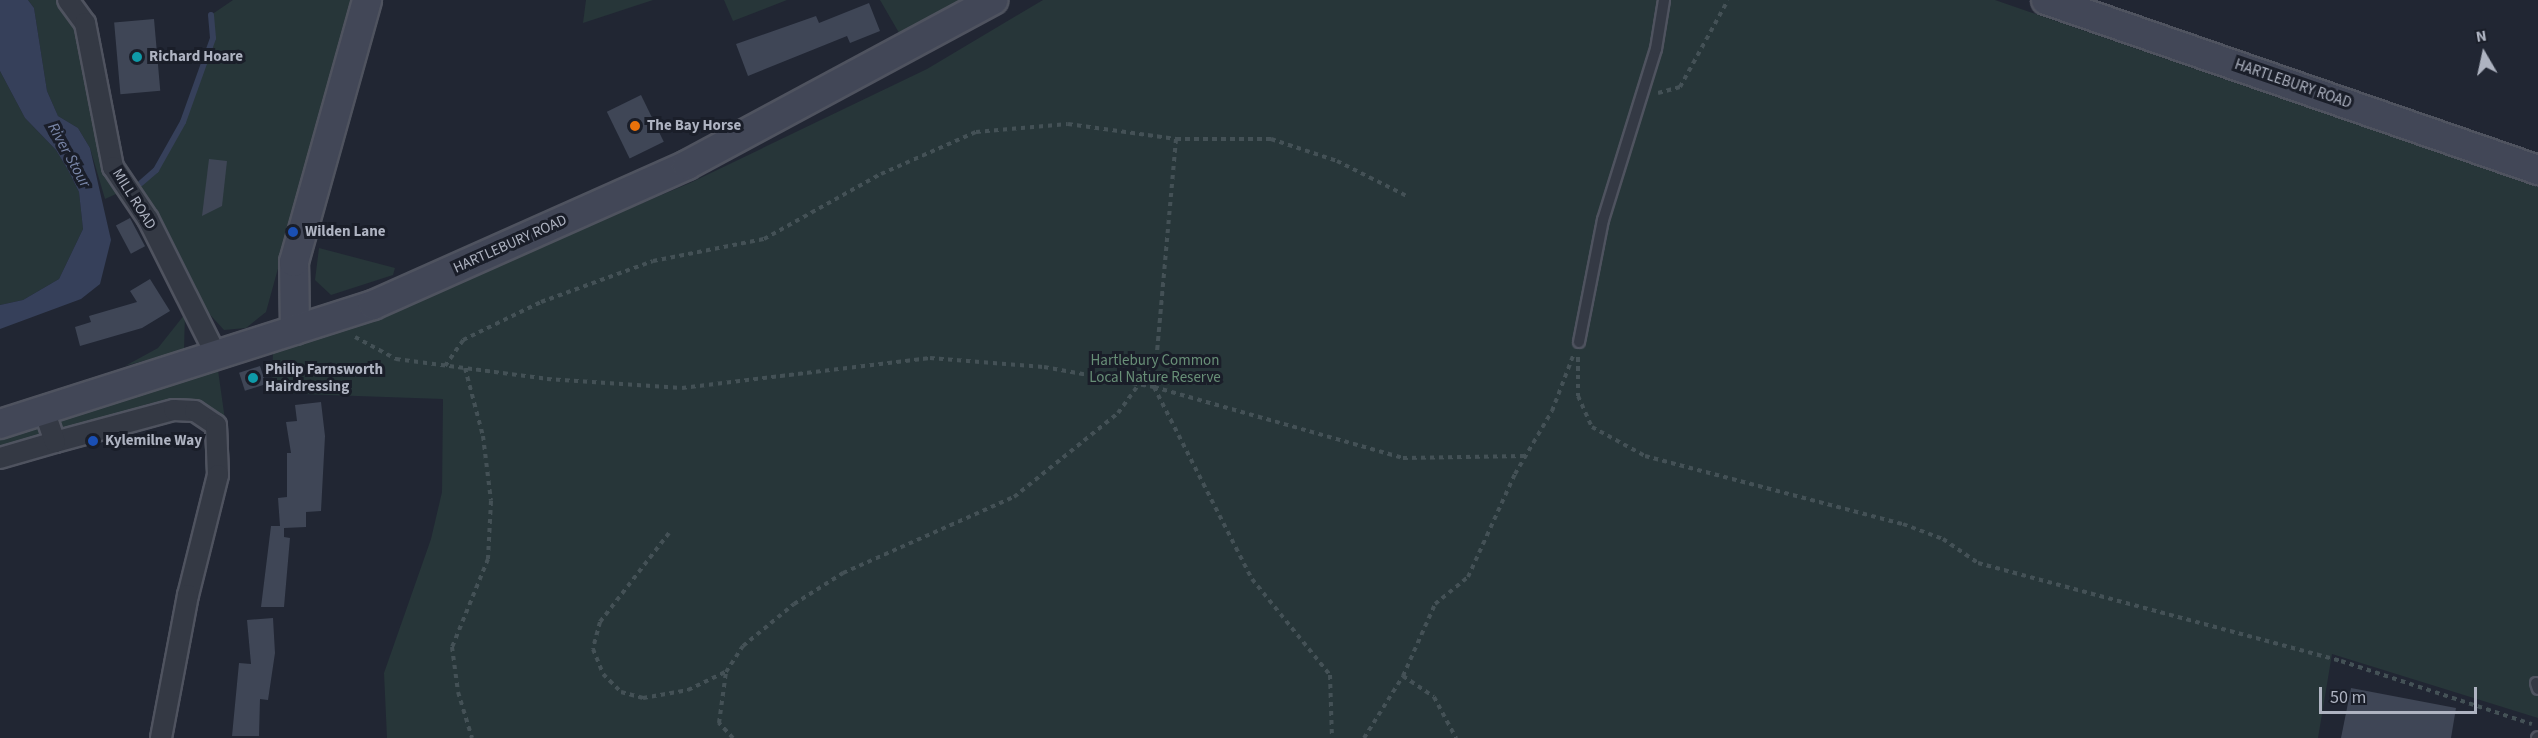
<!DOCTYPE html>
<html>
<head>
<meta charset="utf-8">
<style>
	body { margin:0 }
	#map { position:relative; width:2538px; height:738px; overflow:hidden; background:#212633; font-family:"Source Sans 3",sans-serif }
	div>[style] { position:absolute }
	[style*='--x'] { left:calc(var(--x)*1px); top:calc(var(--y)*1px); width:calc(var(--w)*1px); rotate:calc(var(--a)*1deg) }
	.green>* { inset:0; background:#273639 }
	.water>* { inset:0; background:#36405a }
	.stream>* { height:6px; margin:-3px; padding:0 3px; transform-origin:3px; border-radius:3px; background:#36405a }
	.building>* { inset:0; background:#3f4656; transform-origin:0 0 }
	.path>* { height:4px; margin-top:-2px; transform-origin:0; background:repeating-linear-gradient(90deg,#445156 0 4.5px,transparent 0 9px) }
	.roads { filter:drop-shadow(2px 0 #4f535f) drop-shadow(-2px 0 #4f535f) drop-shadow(0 2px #4f535f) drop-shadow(0 -2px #4f535f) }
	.lane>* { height:10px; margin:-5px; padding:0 5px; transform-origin:5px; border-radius:5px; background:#343944 }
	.street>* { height:20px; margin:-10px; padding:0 10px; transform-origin:10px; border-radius:10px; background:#343944 }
	.secondary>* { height:28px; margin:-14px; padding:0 14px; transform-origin:14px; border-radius:14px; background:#424757 }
	.dots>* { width:16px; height:16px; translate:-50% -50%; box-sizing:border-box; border:3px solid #1a1e29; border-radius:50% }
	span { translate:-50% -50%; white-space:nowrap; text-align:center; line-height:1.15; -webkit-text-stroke:6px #1a1e29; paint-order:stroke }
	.poi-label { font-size:15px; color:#aeb3c1; font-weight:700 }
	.left { translate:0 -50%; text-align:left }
	.street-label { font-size:15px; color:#aeb3c1 }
	.park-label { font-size:15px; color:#688f77 }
	.water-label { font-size:16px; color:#7986a8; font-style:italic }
	.north { position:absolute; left:2454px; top:24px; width:60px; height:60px; -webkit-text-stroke:4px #1a1e29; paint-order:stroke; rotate:351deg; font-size:16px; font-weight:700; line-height:24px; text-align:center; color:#aeb3c1 }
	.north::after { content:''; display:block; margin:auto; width:21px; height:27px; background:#aeb3c1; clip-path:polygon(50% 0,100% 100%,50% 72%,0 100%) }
	.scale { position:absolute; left:2319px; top:687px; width:158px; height:27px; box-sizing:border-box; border:3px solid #aeb3c1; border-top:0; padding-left:8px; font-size:18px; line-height:21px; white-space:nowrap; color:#aeb3c1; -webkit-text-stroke:4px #1a1e29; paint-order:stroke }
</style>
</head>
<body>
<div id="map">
	<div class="green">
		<i style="clip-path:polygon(28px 0,68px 0,127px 189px,156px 170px,183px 122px,213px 38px,211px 15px,233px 0,352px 0,266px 312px,246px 328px,224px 330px,183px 285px,127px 189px,105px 199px,90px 148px,78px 128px,58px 116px,47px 91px,34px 8px)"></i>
		<i style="clip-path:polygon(586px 0,653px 0,583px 23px)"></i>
		<i style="clip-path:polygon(724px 0,787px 0,733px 21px)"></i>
		<i style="clip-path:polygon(880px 0,967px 0,902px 38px)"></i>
		<i style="clip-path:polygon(1043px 0,1995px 0,2538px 187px,2538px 718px,2332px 654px,2318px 738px,387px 738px,384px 673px,431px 539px,442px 492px,443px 399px,272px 393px,273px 349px,425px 294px,690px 183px,927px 69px)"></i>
		<i style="clip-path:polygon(0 71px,25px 118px,56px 150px,68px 170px,79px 192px,83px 229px,59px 279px,23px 300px,0 305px)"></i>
		<i style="clip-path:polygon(319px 248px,395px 268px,393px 275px,331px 295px,315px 280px)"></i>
		<i style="clip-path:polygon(185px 314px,184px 350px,125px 366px,158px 348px)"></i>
		<i style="clip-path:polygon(218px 370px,225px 420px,194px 402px,151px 403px,0 450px,0 440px)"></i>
	</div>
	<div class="water">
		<i style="clip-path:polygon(0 0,28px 0,34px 8px,47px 91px,58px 116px,78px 128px,90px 148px,111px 240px,100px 284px,81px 299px,0 329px,0 305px,23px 300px,59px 279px,83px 229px,79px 192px,68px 170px,56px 150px,25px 118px,0 71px)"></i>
	</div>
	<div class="stream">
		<i style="--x:141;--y:183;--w:20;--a:-41"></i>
		<i style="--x:156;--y:170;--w:55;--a:-60.6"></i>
		<i style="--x:183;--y:122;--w:89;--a:-70.3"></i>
		<i style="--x:213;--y:38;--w:23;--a:-95"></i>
	</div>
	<div class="building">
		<i style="clip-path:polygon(869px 3px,880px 31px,850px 43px,847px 36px,748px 76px,736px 44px,816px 16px,819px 23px)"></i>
		<i style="left:154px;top:19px;width:72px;height:40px;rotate:85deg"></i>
		<i style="left:641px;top:95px;width:52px;height:38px;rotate:64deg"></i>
		<i style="clip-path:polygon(209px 159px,227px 161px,222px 206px,202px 216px)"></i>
		<i style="left:130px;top:218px;width:32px;height:16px;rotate:62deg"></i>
		<i style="clip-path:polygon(150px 279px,170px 311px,142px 328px,80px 346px,75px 327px,91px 322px,89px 316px,137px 302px,130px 291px)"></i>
		<i style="left:260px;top:366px;width:19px;height:22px;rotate:72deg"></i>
		<i style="clip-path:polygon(321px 402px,325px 436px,321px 511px,306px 512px,306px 527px,284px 528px,284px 537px,290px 538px,284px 607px,261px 607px,271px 526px,280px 526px,278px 498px,287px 497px,287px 453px,291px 453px,286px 422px,297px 421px,295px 405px)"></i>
		<i style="clip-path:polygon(273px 618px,275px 653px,268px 700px,260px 699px,259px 736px,232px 736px,239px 663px,251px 664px,247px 620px)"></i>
		<i style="clip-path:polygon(2351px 688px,2456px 708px,2451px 738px,2341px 738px)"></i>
	</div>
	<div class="path">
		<i style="--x:1658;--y:93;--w:23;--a:-15"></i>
		<i style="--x:1680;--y:87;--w:99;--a:-61.1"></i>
		<i style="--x:1176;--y:139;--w:249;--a:95.1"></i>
		<i style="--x:1154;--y:387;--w:216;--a:63"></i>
		<i style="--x:1252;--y:579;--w:124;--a:50.9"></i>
		<i style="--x:1330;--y:675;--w:63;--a:88.2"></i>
		<i style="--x:355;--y:337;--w:47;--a:28.2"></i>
		<i style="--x:396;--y:359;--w:152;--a:7.5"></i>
		<i style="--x:547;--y:379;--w:135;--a:3.8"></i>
		<i style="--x:682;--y:388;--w:250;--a:-6.9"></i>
		<i style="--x:930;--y:358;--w:114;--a:4.5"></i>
		<i style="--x:1044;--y:367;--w:112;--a:10.3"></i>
		<i style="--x:1154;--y:387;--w:259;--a:15.9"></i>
		<i style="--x:1403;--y:458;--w:122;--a:-0.9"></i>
		<i style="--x:1578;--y:357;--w:39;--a:90"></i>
		<i style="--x:1578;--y:396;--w:34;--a:66"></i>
		<i style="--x:1592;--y:427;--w:60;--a:28.7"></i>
		<i style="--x:1645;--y:456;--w:267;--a:14.8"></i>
		<i style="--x:1903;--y:524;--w:43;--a:20.6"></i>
		<i style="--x:1943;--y:539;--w:42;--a:34.4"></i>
		<i style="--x:1978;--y:563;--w:376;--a:15.1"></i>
		<i style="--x:2341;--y:661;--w:201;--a:18.3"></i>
		<i style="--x:445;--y:366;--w:32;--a:-55"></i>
		<i style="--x:463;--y:340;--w:87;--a:-26"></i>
		<i style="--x:541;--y:302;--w:119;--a:-20.1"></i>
		<i style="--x:653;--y:261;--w:113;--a:-11.2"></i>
		<i style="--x:764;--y:239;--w:134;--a:-29.1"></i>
		<i style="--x:881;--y:174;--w:104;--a:-23.9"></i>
		<i style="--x:976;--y:132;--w:92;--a:-5"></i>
		<i style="--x:1068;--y:124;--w:109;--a:7.9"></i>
		<i style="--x:1176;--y:139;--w:95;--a:0"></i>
		<i style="--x:1271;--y:139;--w:70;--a:18.4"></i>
		<i style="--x:1337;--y:161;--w:78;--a:26.6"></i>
		<i style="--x:465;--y:368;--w:70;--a:75.2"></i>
		<i style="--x:483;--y:436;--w:65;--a:83"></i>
		<i style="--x:491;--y:501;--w:58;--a:93"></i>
		<i style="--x:488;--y:559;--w:95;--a:112.2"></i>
		<i style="--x:452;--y:647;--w:45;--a:82.4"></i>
		<i style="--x:458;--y:692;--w:48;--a:73.1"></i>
		<i style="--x:669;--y:533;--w:113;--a:127.8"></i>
		<i style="--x:600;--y:622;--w:28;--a:105"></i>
		<i style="--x:593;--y:649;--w:27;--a:68"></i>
		<i style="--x:603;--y:674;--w:25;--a:45"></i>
		<i style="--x:621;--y:692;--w:23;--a:15"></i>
		<i style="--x:643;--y:698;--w:46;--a:-10.1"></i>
		<i style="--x:688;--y:690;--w:41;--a:-25.9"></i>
		<i style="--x:1403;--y:676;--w:37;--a:34"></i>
		<i style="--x:1434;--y:697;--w:47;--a:61.8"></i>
		<i style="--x:733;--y:738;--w:21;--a:-133"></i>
		<i style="--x:719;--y:723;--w:51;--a:-82.2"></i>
		<i style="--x:726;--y:672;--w:31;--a:-57"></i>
		<i style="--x:743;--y:646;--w:66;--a:-39.5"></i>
		<i style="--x:794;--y:604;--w:58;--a:-32.3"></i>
		<i style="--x:843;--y:573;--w:187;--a:-24"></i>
		<i style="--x:1014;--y:497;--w:134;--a:-38.9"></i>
		<i style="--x:1118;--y:413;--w:36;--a:-54"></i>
		<i style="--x:1364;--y:738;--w:73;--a:-57.8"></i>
		<i style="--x:1403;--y:676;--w:79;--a:-66"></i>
		<i style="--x:1435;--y:604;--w:43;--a:-39.3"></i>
		<i style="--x:1468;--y:577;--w:113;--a:-65.5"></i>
		<i style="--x:1515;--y:474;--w:73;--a:-59.6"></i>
		<i style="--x:1552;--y:411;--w:59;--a:-69.1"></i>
	</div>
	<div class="roads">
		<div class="lane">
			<i style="--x:1579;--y:342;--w:124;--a:-78.9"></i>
			<i style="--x:1603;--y:220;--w:179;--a:-72.8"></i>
			<i style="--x:1656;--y:49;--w:50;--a:-80.7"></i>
			<i style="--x:2536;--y:683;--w:6;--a:72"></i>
			<i style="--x:2537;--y:738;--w:1;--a:-45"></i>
		</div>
		<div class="street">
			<i style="--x:68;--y:0;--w:29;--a:54"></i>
			<i style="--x:85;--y:23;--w:147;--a:79"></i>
			<i style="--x:113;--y:167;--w:63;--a:56.1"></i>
			<i style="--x:148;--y:219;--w:152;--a:63.4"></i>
			<i style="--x:55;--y:442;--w:123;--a:-15.1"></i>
			<i style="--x:174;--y:410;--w:21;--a:3"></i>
			<i style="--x:195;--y:411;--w:25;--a:34"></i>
			<i style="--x:216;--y:425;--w:50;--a:87.7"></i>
			<i style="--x:218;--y:475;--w:124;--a:104"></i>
			<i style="--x:188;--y:595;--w:146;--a:100.7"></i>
			<i style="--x:0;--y:458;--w:57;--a:-16.2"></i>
			<i style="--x:55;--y:442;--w:34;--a:-109"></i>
		</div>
		<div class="secondary">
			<i style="--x:2046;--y:0;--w:521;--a:19.06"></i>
			<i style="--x:295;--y:330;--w:68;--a:-90.8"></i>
			<i style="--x:294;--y:262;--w:272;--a:-74.4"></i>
			<i style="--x:0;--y:424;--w:392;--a:-17.7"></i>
			<i style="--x:373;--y:305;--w:344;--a:-24"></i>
			<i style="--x:687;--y:165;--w:348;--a:-28.3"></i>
		</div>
	</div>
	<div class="dots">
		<i style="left:137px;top:57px;background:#0f9aa8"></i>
		<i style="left:635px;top:126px;background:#e8710a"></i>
		<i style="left:293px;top:232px;background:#1a4fb4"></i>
		<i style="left:253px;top:378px;background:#0f9aa8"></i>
		<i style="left:93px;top:441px;background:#1a4fb4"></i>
	</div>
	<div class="poi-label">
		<span class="left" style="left:149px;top:57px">Richard Hoare</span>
		<span class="left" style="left:647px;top:126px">The Bay Horse</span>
		<span class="left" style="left:305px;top:232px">Wilden Lane</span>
		<span class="left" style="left:265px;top:378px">Philip Farnsworth<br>Hairdressing</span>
		<span class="left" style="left:105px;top:441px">Kylemilne Way</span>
	</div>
	<div class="street-label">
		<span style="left:2293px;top:84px;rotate:19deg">HARTLEBURY ROAD</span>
		<span style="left:134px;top:199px;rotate:58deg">MILL ROAD</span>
		<span style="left:510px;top:244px;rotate:-24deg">HARTLEBURY ROAD</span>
	</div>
	<div class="park-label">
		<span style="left:1155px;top:369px">Hartlebury Common<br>Local Nature Reserve</span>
	</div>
	<div class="water-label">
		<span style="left:69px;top:155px;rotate:61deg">River Stour</span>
	</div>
	<div class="north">N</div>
	<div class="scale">50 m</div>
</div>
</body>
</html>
